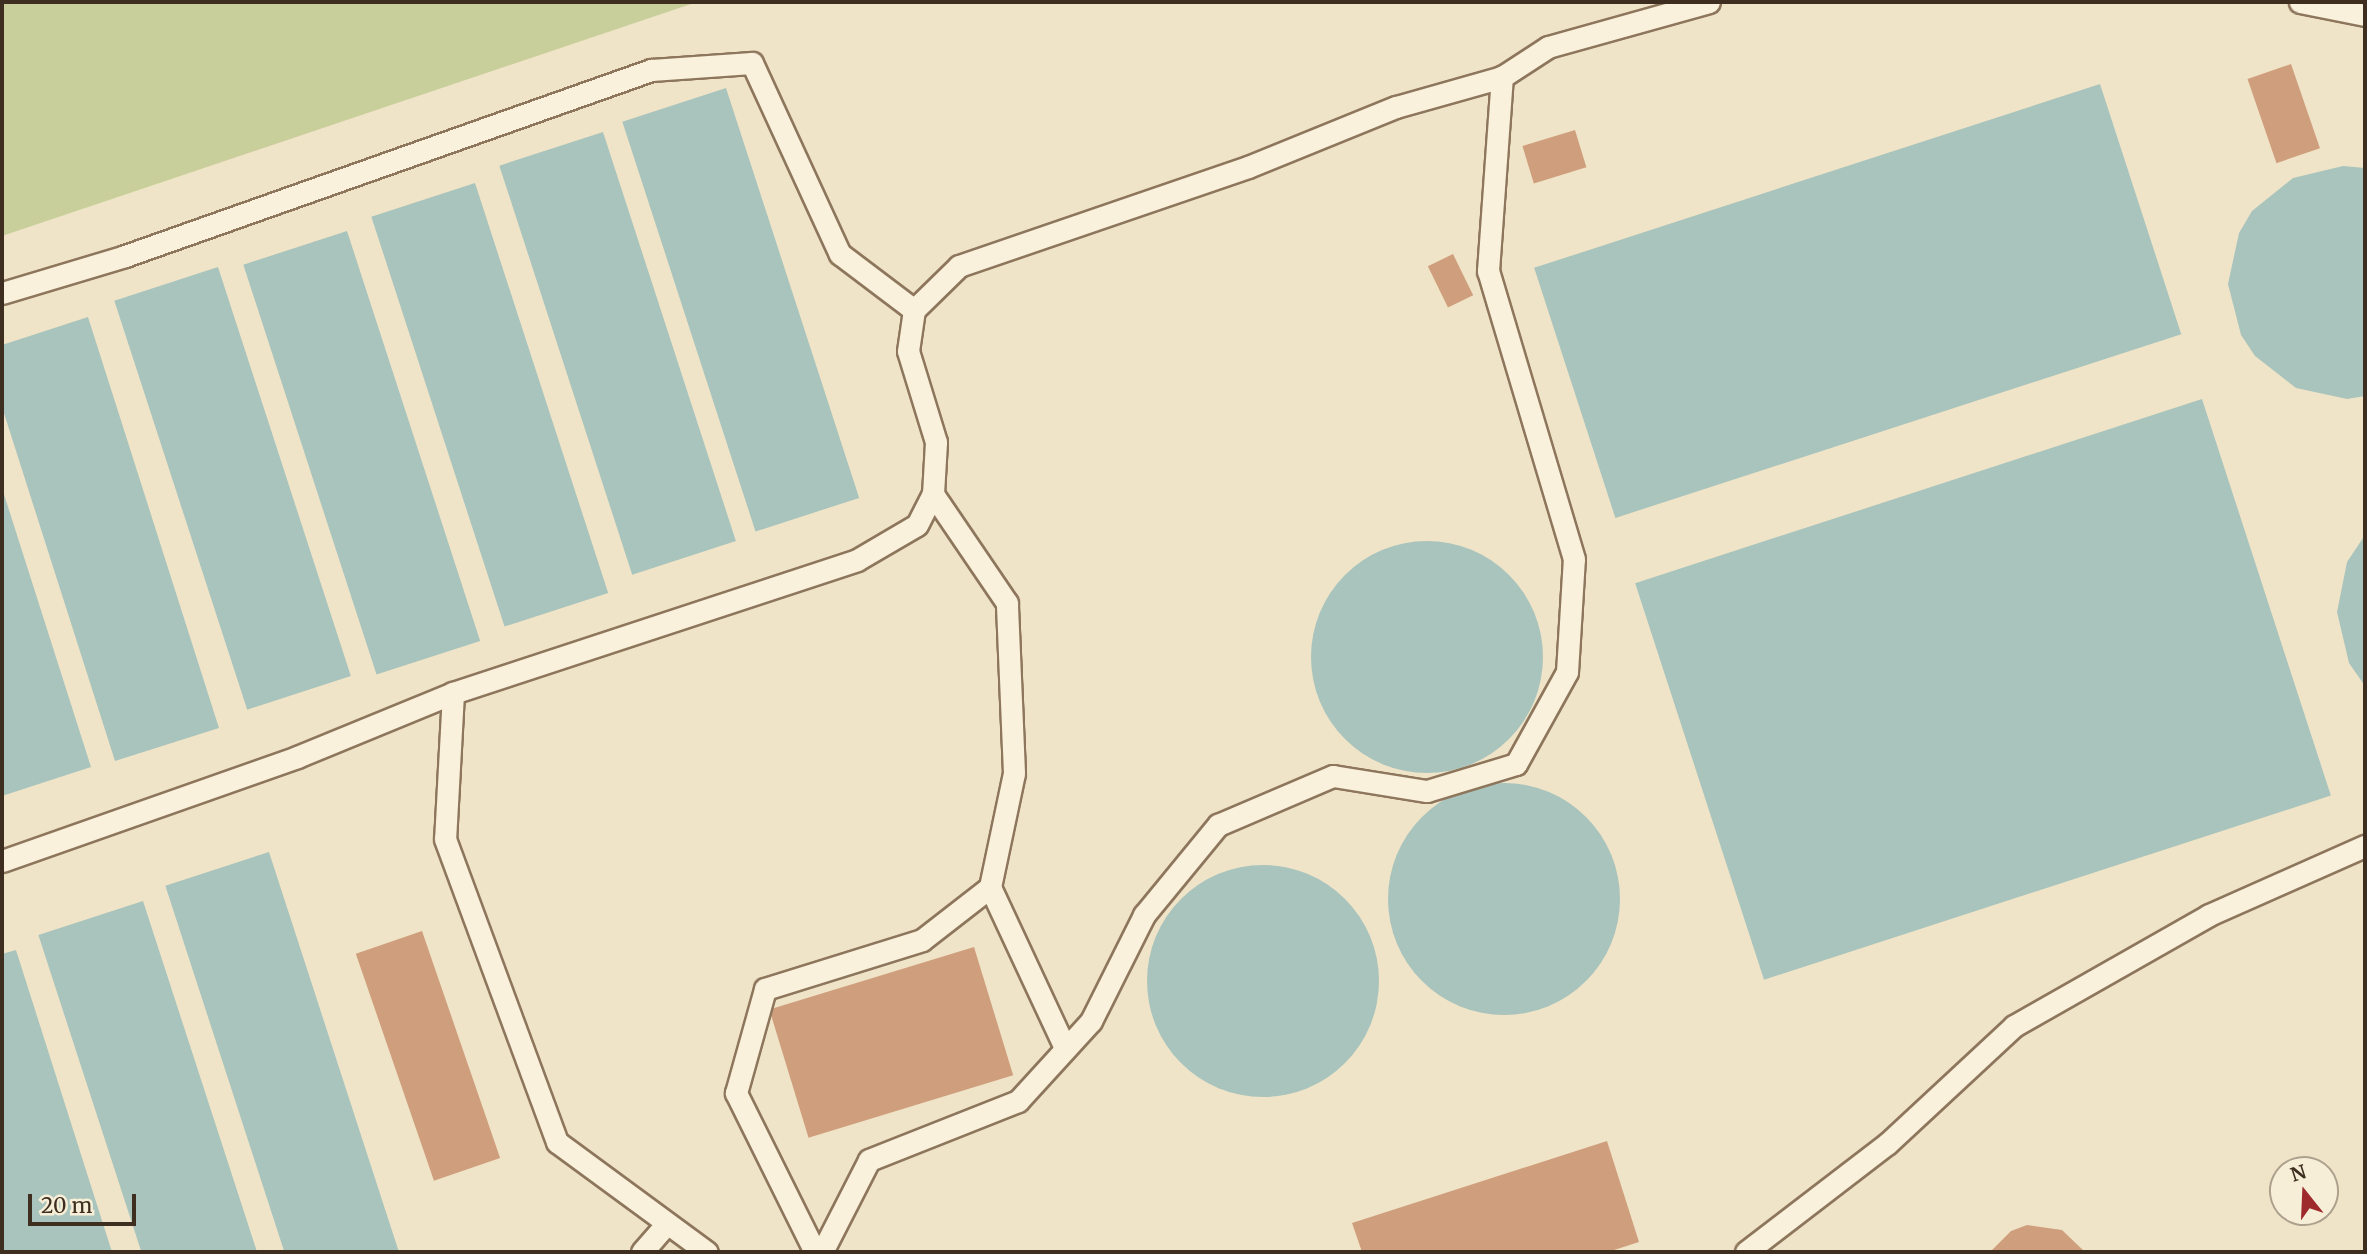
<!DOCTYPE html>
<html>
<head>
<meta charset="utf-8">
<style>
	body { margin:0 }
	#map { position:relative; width:2367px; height:1254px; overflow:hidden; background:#f0e4c8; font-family:Merriweather,serif }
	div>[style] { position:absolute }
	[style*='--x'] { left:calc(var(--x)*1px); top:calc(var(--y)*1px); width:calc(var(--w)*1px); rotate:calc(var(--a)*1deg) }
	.green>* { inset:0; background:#c9cf9b }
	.water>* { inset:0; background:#a9c4bc; transform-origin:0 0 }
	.round { border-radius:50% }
	.building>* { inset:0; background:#cf9f7d; transform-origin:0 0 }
	.roads { filter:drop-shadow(2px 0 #8d765c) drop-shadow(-2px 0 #8d765c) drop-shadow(0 2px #8d765c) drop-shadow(0 -2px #8d765c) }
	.service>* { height:21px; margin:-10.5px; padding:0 10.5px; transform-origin:10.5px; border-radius:10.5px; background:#faf1dc }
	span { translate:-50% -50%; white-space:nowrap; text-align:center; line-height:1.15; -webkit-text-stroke:5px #f7eed8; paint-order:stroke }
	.frame { position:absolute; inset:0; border:4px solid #3d2e20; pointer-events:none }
	.north { position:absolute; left:2269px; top:1156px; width:70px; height:70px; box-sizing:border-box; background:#f7eed8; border:2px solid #ada18e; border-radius:50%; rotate:342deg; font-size:19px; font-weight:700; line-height:28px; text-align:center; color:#3d2e20 }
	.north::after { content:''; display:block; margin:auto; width:24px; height:32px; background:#9e2a2b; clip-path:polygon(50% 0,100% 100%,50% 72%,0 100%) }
	.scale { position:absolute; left:28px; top:1194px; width:108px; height:32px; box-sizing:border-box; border:4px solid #3d2e20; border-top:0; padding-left:9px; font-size:21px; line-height:24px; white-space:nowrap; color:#3d2e20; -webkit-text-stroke:5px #f7eed8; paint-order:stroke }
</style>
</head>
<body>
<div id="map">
	<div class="green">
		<i style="clip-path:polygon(2px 2px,697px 2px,2px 236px)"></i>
	</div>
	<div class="water">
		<i style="left:2100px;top:84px;width:263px;height:595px;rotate:72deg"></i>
		<i style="left:726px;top:88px;width:431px;height:109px;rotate:72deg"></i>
		<i style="left:603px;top:132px;width:430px;height:109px;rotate:72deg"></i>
		<i style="clip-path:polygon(2343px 166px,2365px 168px,2365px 396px,2347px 399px,2296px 388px,2255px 356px,2241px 335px,2228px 284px,2239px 233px,2252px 211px,2293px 178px)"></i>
		<i style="left:475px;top:183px;width:431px;height:109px;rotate:72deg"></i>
		<i style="left:347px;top:231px;width:431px;height:109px;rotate:72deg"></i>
		<i style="left:218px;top:267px;width:430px;height:109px;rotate:72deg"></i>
		<i style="clip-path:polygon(88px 317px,219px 728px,115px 761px,2px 407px,2px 345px)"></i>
		<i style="left:2202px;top:399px;width:417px;height:596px;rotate:72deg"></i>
		<i style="clip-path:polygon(2px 488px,91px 767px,2px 796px)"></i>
		<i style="clip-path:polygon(2365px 535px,2365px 686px,2349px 663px,2337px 612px,2347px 562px)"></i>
		<i class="round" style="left:1311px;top:541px;width:232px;height:232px"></i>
		<i class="round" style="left:1388px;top:783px;width:232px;height:232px"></i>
		<i style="left:269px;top:852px;width:420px;height:109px;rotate:72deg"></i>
		<i class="round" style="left:1147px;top:865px;width:232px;height:232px"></i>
		<i style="left:143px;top:901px;width:368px;height:110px;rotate:72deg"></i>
		<i style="clip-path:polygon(16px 950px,112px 1252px,2px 1252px,2px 954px)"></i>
	</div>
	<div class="building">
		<i style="left:2291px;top:64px;width:89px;height:46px;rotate:71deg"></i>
		<i style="left:1575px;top:130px;width:39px;height:55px;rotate:73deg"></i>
		<i style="left:1453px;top:254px;width:46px;height:28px;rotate:64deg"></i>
		<i style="left:422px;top:931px;width:240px;height:70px;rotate:71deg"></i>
		<i style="left:974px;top:947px;width:134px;height:214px;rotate:73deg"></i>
		<i style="clip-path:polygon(1607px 1141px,1639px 1242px,1608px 1252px,1362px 1252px,1352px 1223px)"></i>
		<i style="clip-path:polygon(2027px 1225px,2062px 1230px,2085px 1252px,1990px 1252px,2011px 1231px)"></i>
	</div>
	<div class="roads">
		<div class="service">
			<i style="--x:2300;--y:2;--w:66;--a:11.3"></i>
			<i style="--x:2;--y:293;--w:128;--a:-16.7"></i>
			<i style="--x:125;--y:256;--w:558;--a:-19.47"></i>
			<i style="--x:651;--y:70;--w:101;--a:-4"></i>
			<i style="--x:752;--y:63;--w:210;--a:65.3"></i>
			<i style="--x:840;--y:254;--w:93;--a:37.1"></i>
			<i style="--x:453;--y:693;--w:146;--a:93.1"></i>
			<i style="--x:445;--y:839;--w:323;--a:69.7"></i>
			<i style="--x:557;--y:1142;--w:186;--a:36.3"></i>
			<i style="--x:2;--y:861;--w:313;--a:-19.4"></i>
			<i style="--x:297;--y:757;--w:169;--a:-22.3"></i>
			<i style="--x:453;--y:693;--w:425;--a:-18.2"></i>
			<i style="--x:857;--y:560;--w:69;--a:-30.3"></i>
			<i style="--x:917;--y:525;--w:35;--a:-63"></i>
			<i style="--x:933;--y:494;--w:52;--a:-86.7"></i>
			<i style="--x:936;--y:442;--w:95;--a:-107.1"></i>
			<i style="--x:908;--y:351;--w:41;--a:-81.7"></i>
			<i style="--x:914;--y:310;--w:63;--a:-44.4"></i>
			<i style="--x:959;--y:266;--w:305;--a:-18.9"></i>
			<i style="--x:1248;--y:167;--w:160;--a:-22.1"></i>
			<i style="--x:1396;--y:107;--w:110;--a:-15.8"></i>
			<i style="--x:1502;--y:77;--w:55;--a:-33.1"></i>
			<i style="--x:1548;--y:47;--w:167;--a:-15.6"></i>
			<i style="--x:990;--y:887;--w:178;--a:65"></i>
			<i style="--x:642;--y:1252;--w:38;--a:-49"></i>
			<i style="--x:815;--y:1252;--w:178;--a:-116.4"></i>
			<i style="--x:736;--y:1093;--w:108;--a:-74.4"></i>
			<i style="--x:765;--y:989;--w:164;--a:-17.3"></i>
			<i style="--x:922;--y:940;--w:86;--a:-37.9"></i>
			<i style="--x:990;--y:887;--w:116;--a:-78.1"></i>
			<i style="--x:1014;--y:773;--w:170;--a:-92.4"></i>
			<i style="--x:1007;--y:603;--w:132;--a:-124.2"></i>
			<i style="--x:822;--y:1252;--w:103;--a:-62.9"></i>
			<i style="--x:869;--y:1160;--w:160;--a:-21.6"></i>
			<i style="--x:1018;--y:1101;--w:108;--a:-47.6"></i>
			<i style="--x:1091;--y:1021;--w:119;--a:-63.4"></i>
			<i style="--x:1144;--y:915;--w:117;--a:-50.6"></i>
			<i style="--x:1218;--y:825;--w:125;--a:-23.1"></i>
			<i style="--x:1333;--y:776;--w:95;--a:9.1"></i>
			<i style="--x:1427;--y:791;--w:93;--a:-16.9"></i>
			<i style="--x:1516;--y:764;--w:105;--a:-61"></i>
			<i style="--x:1567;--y:672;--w:113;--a:-86.5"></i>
			<i style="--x:1574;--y:559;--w:301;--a:-106.6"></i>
			<i style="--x:1488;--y:271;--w:195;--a:-85.9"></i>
			<i style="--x:1746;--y:1252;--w:178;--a:-37.5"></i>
			<i style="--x:1887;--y:1144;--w:173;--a:-42.9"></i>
			<i style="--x:2014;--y:1026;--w:224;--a:-29.6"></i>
			<i style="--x:2209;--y:915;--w:171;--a:-23.9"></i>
		</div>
	</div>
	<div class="frame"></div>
	<div class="north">N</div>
	<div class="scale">20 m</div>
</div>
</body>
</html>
